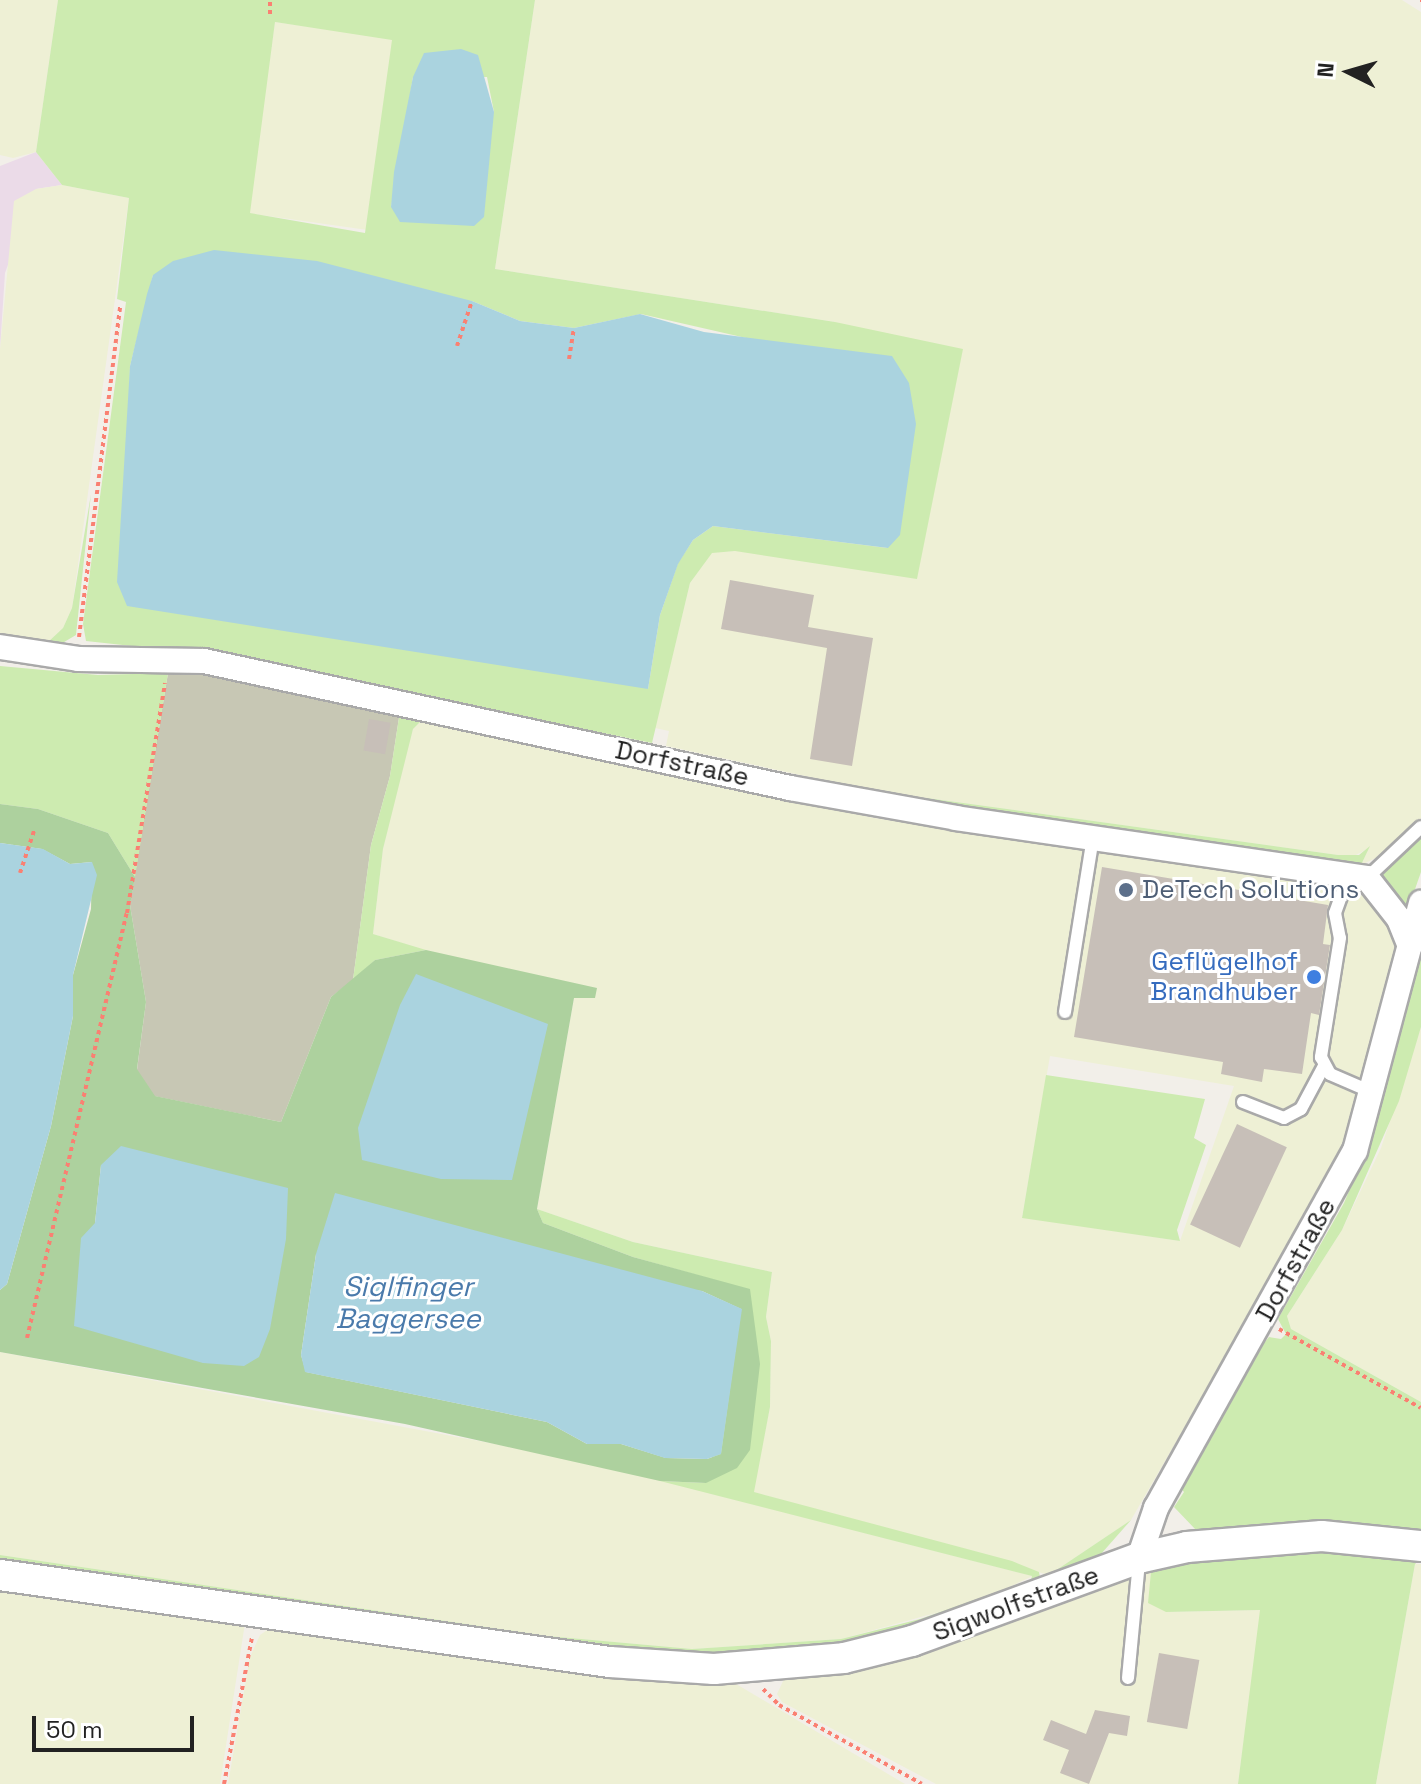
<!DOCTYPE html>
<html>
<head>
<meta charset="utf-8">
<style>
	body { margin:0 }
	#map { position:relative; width:1421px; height:1784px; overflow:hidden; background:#f2efe9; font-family:"Space Grotesk",sans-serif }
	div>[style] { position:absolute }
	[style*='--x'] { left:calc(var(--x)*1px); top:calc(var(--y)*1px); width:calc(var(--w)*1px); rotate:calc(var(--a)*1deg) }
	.industrial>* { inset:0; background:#ebdbe8 }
	.construction>* { inset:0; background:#c7c7b4 }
	.farmland>* { inset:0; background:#eef0d5; transform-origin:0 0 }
	.grass>* { inset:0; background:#cdebb0 }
	.forest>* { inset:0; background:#add19e }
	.water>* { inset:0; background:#aad3df }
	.building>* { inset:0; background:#c7bfb8; transform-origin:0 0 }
	.path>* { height:4px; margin-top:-2px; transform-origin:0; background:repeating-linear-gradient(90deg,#fa8072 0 4px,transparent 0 8px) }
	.roads { filter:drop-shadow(2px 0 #a9a9a9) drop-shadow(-2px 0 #a9a9a9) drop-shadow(0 2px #a9a9a9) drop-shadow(0 -2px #a9a9a9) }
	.service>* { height:12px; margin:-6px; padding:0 6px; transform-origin:6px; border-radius:6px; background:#fff }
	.minor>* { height:24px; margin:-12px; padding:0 12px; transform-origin:12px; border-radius:12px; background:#fff }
	.tertiary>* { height:30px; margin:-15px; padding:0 15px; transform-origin:15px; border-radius:15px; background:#fff }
	.dots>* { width:22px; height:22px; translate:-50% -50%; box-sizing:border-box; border:4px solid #fff; border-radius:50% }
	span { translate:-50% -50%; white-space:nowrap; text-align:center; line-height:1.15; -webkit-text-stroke:6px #fff; paint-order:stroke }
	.street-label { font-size:26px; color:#222 }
	.service-label { font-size:26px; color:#4e5e75 }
	.left { translate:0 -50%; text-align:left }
	.shop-label { font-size:26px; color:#366cbe }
	.right { translate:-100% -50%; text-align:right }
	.water-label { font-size:28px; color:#4a7aab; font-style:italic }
	.north { position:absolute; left:1309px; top:32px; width:80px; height:80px; -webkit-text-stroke:6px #fff; paint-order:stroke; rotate:275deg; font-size:22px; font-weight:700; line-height:32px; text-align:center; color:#222 }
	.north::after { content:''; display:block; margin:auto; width:28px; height:36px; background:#222; clip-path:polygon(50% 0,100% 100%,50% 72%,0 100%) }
	.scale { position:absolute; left:32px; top:1716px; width:162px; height:36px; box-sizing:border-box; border:4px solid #222; border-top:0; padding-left:10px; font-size:24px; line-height:28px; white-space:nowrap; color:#222; -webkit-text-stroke:6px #fff; paint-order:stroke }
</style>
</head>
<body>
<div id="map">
	<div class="industrial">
		<i style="clip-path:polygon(36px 152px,62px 185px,36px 189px,5px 273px,0 349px,0 166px)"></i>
	</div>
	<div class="construction">
		<i style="clip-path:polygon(168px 673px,223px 673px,400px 711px,390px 776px,371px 845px,353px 980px,331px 997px,281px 1122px,154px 1096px,137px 1070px,146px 1002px,130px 905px)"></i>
	</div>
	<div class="farmland">
		<i style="clip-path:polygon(0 0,58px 0,36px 152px,13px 158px,0 155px)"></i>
		<i style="clip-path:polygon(535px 0,1402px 0,1421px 12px,1421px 818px,1409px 832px,1388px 852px,1361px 865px,1369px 848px,1354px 856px,1338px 855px,928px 798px,926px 802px,666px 746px,669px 731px,655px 728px,690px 583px,712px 552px,735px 551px,835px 322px,495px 269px)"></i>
		<i style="left:275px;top:22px;width:119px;height:193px;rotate:8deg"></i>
		<i style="clip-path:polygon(62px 185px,129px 198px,72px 608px,63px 628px,47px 643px,0 637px,0 349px,14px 201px,36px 189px)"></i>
		<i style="clip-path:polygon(evenodd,422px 720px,443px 720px,874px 818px,1330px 881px,1370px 899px,1392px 934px,1396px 952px,1358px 1109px,1336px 1165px,1131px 1520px,1049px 1575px,753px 1492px,770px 1407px,771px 1341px,766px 1317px,772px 1272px,633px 1242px,537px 1209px,574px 998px,373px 934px,383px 849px,402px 763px,413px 729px,422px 720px,1050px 1056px,1234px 1086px,1180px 1241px,1022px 1217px,1050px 1056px)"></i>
		<i style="clip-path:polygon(1421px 1027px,1421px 1402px,1291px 1329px,1287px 1316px,1342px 1230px,1381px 1148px)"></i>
		<i style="clip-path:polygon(0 1352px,582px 1460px,1033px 1576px,979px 1601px,841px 1639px,692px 1649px,548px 1636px,0 1555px)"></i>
		<i style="clip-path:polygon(1415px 1564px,1421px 1564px,1421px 1784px,1376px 1784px)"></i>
		<i style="clip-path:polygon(1160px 1566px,1166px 1612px,1261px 1610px,1238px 1784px,936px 1784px,782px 1702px,777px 1694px,785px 1677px)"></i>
		<i style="clip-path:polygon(0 1586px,245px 1623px,220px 1784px,0 1784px)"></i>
		<i style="clip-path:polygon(273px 1626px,731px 1681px,905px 1784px,228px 1784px,250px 1657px,260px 1635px)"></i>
	</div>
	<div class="grass">
		<i style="clip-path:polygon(evenodd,58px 0,535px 0,495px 269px,835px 322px,963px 349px,917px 579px,735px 551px,712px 553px,690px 583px,652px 743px,233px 657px,86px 641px,83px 624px,126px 302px,117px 299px,129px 198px,62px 185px,36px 152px,58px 0,275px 22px,392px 40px,365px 233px,250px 213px,275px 22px,58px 0,413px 77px,487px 77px,494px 112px,391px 207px,413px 77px,58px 0,153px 275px,472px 301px,520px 321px,574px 328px,641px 314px,755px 340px,887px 548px,713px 526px,693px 540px,678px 563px,660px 615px,648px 689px,129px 421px,130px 366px,153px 275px)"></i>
		<i style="clip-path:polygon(91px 494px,76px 635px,59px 645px,47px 643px,63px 628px,72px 608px)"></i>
		<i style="clip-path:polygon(0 666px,98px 675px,168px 673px,135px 877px,108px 833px,38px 809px,0 804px)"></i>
		<i style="clip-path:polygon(400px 711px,443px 720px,422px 720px,413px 729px,383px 849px,373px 934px,426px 950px,375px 960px,353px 980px,371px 845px,390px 776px)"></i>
		<i style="clip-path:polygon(927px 798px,1338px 855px,1359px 855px,1370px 846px,1361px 865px,1355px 865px,926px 802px)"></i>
		<i style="clip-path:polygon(1421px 837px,1421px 872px,1408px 909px,1381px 876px)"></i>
		<i style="clip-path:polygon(1421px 954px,1421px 1027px,1399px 1101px,1342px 1230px,1287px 1316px,1291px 1329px,1421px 1402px,1421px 1536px,1196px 1530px,1174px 1507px,1184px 1492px,1178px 1485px,1257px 1351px,1269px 1337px,1281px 1339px,1286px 1334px,1278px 1319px,1344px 1203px,1371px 1138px)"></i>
		<i style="clip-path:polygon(1046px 1075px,1205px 1099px,1194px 1138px,1206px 1145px,1177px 1230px,1180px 1241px,1022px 1218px)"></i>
		<i style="clip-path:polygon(537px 1209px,633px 1242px,772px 1272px,766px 1317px,771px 1341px,770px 1407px,754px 1492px,1012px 1561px,1039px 1572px,1041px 1583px,872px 1639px,775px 1654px,668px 1655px,0 1563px,0 1555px,548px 1636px,692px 1649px,841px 1639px,920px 1619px,1031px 1580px,1032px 1576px,660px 1481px,706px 1483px,750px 1290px,633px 1257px,543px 1223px)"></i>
		<i style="clip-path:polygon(1131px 1520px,1101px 1554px,1082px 1566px,1049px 1575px)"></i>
		<i style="clip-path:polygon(1292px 1548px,1421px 1559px,1415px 1564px,1376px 1784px,1238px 1784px,1260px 1610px,1166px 1612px,1148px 1603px,1151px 1572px,1160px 1566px)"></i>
	</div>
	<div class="forest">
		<i style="clip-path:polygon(evenodd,0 804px,38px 809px,108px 833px,135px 877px,130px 905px,146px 1002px,137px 1069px,155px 1096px,281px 1122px,331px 997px,375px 960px,426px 950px,597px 988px,595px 998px,574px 998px,537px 1209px,543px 1223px,633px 1257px,750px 1289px,760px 1364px,750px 1450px,737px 1468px,706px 1483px,660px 1481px,405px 1424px,0 1352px,0 1290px,7px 1284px,51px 1126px,73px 1016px,73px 975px,91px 909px,92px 862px,70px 864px,42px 849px,0 843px,0 804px,101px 1165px,203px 1363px,95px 1223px,101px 1165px,0 804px,316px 1254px,702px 1291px,741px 1309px,721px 1454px,707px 1459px,666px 1458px,621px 1444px,587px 1444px,547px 1422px,306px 1372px,301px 1355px,316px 1254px)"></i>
	</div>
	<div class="water">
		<i style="clip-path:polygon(461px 49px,478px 55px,494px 112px,484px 217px,474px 226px,400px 222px,391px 207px,394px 172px,413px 77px,424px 53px)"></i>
		<i style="clip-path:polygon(214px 250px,317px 261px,472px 301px,520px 321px,574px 328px,640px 314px,704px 332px,892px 356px,909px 383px,916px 424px,900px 535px,888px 548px,713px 526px,693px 540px,678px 564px,660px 615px,648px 689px,127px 606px,117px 582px,130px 366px,147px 294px,153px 275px,173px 261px)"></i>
		<i style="clip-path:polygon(0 843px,43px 849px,70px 864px,92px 862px,97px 875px,73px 975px,73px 1016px,51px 1126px,7px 1284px,0 1290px)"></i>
		<i style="clip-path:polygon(416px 974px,548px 1024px,512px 1180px,441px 1179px,362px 1160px,358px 1128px,400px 1005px)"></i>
		<i style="clip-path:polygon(121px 1146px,288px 1188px,286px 1239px,270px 1329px,259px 1357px,244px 1366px,203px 1363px,74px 1326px,81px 1238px,95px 1223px,101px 1165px)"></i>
		<i style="clip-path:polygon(335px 1193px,702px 1291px,742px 1309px,721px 1454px,707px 1459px,665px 1458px,621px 1444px,587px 1444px,547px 1422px,305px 1372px,301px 1355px,316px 1254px)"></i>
	</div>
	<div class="building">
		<i style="clip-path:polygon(730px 580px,814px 595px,808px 627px,873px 638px,852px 766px,810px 759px,827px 648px,721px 629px)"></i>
		<i style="left:369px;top:719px;width:22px;height:32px;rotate:10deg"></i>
		<i style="clip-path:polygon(1102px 867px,1328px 905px,1323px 944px,1330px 945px,1319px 1015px,1311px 1013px,1302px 1074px,1264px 1069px,1262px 1082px,1221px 1074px,1223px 1062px,1074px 1037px)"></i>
		<i style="left:1237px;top:1124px;width:55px;height:111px;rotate:25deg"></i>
		<i style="left:1159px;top:1653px;width:41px;height:70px;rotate:10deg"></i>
		<i style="clip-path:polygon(1095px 1710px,1130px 1716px,1127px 1736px,1109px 1733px,1089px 1784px,1060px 1773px,1069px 1750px,1043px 1740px,1051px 1720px,1086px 1734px)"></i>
	</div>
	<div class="path">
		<i style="--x:1420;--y:0;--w:1;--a:0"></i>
		<i style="--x:270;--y:14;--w:14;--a:-90"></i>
		<i style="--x:457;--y:346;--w:47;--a:-71.6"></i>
		<i style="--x:569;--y:359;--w:31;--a:-81"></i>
		<i style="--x:79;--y:637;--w:334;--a:-82.9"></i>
		<i style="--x:20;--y:873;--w:47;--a:-71.6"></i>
		<i style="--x:1279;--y:1329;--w:162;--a:29.1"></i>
		<i style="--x:27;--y:1338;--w:437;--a:-76.8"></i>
		<i style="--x:127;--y:913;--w:233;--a:-80.6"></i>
		<i style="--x:763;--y:1689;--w:23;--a:45"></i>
		<i style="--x:779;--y:1705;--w:163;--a:28.9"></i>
		<i style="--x:224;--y:1784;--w:150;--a:-79.2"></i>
	</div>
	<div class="roads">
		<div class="service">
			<i style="--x:1349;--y:874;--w:41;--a:109.7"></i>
			<i style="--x:1335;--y:913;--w:25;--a:79"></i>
			<i style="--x:1340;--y:938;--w:121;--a:99.1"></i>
			<i style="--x:1321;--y:1057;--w:19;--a:62"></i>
			<i style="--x:1330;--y:1074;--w:48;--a:23.4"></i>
			<i style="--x:1367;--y:878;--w:74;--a:-43.4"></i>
			<i style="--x:1065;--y:1012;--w:176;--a:-80.9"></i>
			<i style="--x:1243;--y:1102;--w:44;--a:21.3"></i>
			<i style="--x:1284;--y:1118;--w:19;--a:-28"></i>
			<i style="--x:1301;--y:1109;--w:49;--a:-61.9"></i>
			<i style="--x:1128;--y:1678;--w:118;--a:-84.6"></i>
		</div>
		<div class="minor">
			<i style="--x:0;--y:647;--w:79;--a:8.7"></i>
			<i style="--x:78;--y:659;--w:126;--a:0.9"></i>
			<i style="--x:204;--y:661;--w:600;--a:12.23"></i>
			<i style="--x:790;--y:788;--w:169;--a:10.2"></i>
			<i style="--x:956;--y:818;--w:415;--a:8.3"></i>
			<i style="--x:1367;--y:878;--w:52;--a:52"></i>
			<i style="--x:1399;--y:919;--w:29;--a:68"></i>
			<i style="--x:1139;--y:1558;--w:53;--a:-71.2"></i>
			<i style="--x:1156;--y:1508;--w:409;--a:-60.9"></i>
			<i style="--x:1355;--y:1151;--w:257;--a:-75.1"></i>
		</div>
		<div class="tertiary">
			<i style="--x:0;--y:1575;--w:616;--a:8.12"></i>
			<i style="--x:610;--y:1662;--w:104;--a:3.9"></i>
			<i style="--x:714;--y:1669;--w:130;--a:-4.8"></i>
			<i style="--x:844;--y:1658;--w:70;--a:-14"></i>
			<i style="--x:912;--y:1641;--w:242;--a:-20.1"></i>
			<i style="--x:1139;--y:1558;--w:49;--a:-12.9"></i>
			<i style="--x:1187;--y:1547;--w:135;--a:-4.7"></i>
			<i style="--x:1322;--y:1536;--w:100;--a:5.8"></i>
		</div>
	</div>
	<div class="dots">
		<i style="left:1126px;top:890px;background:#5c6f8a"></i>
		<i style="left:1314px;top:977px;background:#3f7fe0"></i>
	</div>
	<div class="street-label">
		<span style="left:682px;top:764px;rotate:12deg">Dorfstraße</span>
		<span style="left:1296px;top:1260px;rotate:-61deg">Dorfstraße</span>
		<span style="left:1016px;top:1604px;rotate:-20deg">Sigwolfstraße</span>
	</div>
	<div class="service-label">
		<span class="left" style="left:1142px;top:890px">DeTech Solutions</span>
	</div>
	<div class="shop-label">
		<span class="right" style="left:1298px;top:977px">Geflügelhof<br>Brandhuber</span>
	</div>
	<div class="water-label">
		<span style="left:408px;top:1302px">Siglfinger<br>Baggersee</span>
	</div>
	<div class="north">N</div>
	<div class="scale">50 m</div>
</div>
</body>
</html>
